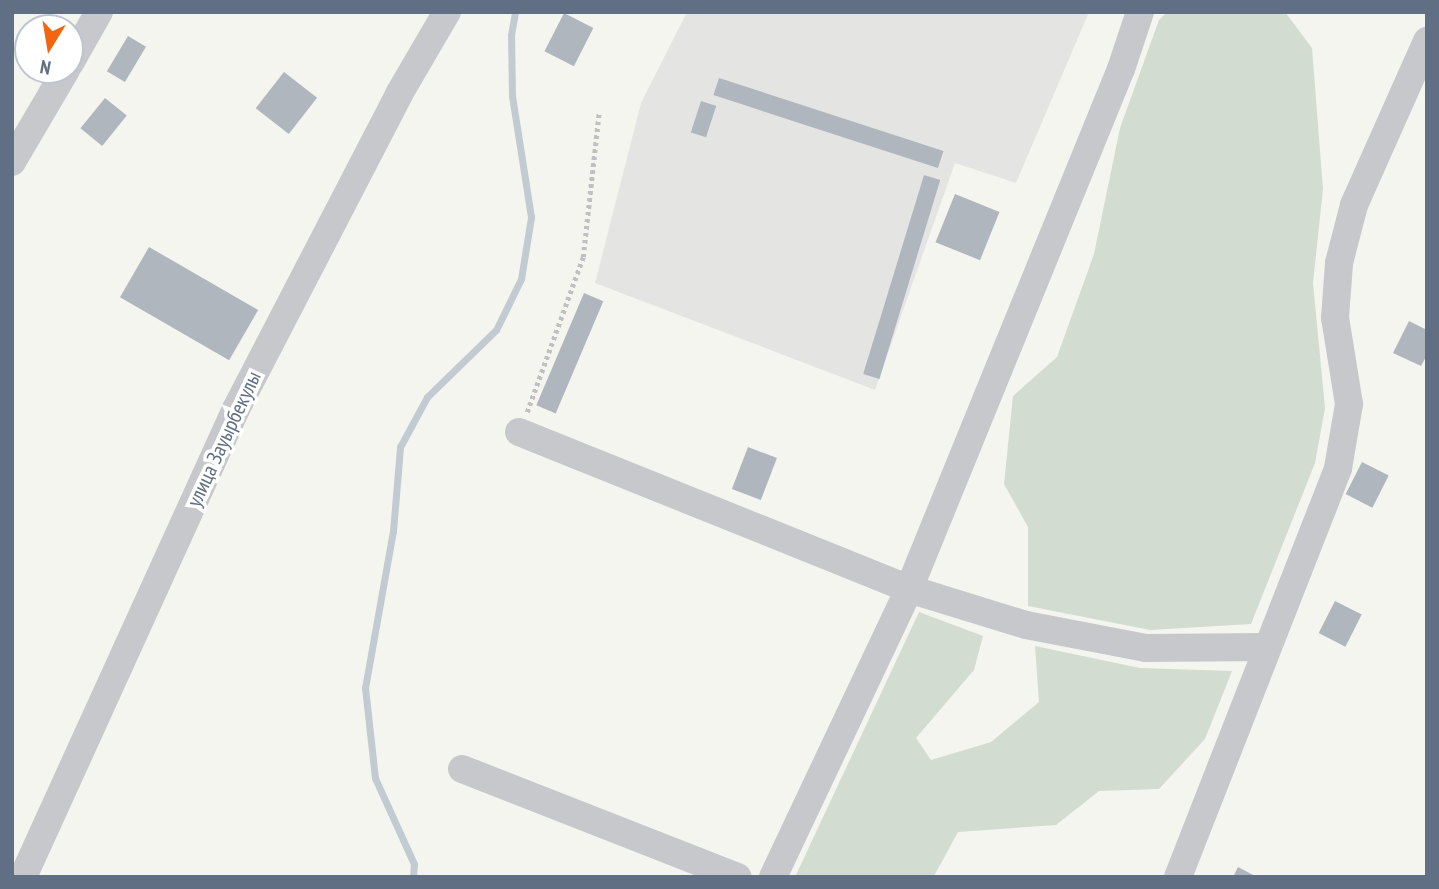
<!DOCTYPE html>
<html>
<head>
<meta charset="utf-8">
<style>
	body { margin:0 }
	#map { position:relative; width:1439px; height:889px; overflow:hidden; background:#f4f5ef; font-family:"PT Sans Narrow",sans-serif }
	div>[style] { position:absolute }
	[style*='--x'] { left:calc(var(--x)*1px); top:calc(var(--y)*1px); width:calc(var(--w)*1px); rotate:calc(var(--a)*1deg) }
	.built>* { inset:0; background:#e4e5e3 }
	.green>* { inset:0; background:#d3dcd0 }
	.stream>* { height:7px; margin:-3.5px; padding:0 3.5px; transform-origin:3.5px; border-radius:3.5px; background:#c2cbd2 }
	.building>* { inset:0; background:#b0b6bd; transform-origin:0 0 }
	.path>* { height:4.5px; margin-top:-2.25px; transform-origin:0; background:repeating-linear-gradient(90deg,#bec0c2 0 3.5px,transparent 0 7px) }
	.minor>* { height:28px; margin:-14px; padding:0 14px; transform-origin:14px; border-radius:14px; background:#c6c8cc }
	span { translate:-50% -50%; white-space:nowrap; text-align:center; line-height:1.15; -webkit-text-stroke:7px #fff; paint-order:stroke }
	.street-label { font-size:21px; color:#606f84 }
	.frame { position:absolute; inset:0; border:14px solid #606f84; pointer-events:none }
	.north { position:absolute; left:14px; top:14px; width:70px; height:70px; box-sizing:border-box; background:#fff; border:2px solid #bfc5ce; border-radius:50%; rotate:191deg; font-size:19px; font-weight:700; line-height:28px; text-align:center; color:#606f84 }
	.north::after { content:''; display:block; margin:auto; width:24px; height:32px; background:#f5650f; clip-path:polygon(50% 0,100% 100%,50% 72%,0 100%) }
</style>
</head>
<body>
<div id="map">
	<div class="built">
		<i style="clip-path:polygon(687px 12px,1089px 12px,1016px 183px,955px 163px,875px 390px,595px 283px,641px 103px)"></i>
	</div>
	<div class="green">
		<i style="clip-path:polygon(1167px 12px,1285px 12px,1312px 48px,1323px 189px,1313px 283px,1325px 408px,1315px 463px,1251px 624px,1150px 630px,1028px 606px,1028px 527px,1004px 484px,1013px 396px,1057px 357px,1094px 254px,1120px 128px,1159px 20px)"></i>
		<i style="clip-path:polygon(919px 612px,983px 636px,974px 670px,916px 738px,931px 760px,991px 742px,1039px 702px,1035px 646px,1140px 668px,1232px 671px,1205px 739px,1159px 789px,1099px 791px,1056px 825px,958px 832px,934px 876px,795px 877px)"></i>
	</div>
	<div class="stream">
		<i style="--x:413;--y:877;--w:13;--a:-86"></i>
		<i style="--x:414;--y:864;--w:94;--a:-114.4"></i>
		<i style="--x:375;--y:778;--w:91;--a:-96.3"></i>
		<i style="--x:365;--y:688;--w:159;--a:-79.9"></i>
		<i style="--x:393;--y:531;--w:84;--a:-85.2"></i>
		<i style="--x:400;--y:447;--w:57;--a:-61.6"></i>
		<i style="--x:427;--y:397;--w:96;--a:-44.2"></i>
		<i style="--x:496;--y:330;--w:57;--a:-63.9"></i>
		<i style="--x:521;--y:279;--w:63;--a:-80.8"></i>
		<i style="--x:531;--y:217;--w:122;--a:-98.9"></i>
		<i style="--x:512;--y:96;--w:61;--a:-90.9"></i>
		<i style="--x:511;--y:35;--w:23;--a:-80"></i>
	</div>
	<div class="building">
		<i style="left:564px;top:13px;width:33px;height:43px;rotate:27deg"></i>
		<i style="left:128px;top:36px;width:21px;height:41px;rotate:31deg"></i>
		<i style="left:284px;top:72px;width:42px;height:46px;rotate:38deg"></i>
		<i style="left:719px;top:78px;width:236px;height:18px;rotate:18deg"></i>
		<i style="left:105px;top:98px;width:28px;height:39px;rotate:39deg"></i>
		<i style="left:701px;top:101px;width:16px;height:33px;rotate:18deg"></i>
		<i style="left:924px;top:175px;width:17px;height:208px;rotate:17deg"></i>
		<i style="left:955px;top:194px;width:48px;height:52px;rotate:22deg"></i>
		<i style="left:149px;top:247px;width:126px;height:58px;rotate:30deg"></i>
		<i style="left:584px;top:293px;width:21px;height:122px;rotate:23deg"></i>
		<i style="clip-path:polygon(1409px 321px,1427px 330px,1427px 355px,1421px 366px,1393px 353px)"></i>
		<i style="left:748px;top:447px;width:31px;height:45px;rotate:21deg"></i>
		<i style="left:1362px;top:462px;width:30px;height:36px;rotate:27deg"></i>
		<i style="left:1335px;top:601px;width:30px;height:36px;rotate:27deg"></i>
		<i style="clip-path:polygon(1238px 867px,1257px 877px,1233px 877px)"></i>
	</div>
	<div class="path">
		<i style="--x:527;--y:412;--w:165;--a:-70.1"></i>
		<i style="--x:583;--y:257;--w:146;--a:-83.7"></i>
	</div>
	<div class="minor">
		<i style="--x:70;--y:63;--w:59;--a:-60.4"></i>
		<i style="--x:12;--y:162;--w:107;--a:-59.6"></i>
		<i style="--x:519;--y:432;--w:420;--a:21.9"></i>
		<i style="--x:909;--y:589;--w:122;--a:17.1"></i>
		<i style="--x:1026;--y:625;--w:122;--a:10.9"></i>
		<i style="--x:1146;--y:648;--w:121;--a:-0.5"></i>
		<i style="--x:462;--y:769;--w:296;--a:21.4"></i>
		<i style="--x:23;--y:877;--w:514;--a:-65.53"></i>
		<i style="--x:236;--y:409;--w:355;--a:-62.6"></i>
		<i style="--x:399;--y:94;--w:95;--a:-59.7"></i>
		<i style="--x:773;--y:877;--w:318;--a:-64.7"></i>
		<i style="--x:909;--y:589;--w:562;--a:-67.82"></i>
		<i style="--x:1121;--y:69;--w:60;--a:-71.6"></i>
		<i style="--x:1178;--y:877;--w:439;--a:-68.6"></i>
		<i style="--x:1338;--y:468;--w:65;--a:-80.2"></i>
		<i style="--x:1349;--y:404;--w:87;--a:-99.2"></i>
		<i style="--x:1335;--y:318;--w:55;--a:-85.8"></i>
		<i style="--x:1339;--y:263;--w:60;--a:-75.5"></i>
		<i style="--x:1354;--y:205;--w:180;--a:-66"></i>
	</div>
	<div class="street-label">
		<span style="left:224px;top:439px;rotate:-65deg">улица Зауырбекулы</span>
	</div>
	<div class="frame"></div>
	<div class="north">N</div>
</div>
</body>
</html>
